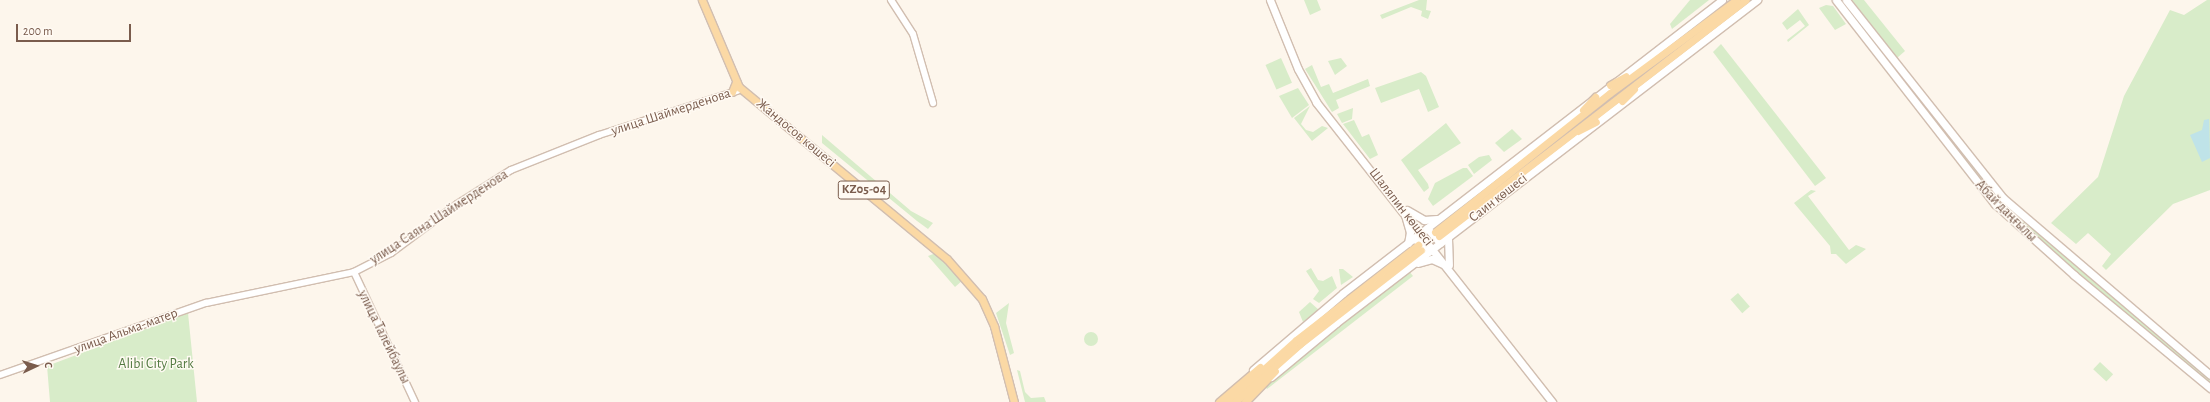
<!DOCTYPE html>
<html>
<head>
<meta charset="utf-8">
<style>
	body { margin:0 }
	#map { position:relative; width:2210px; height:402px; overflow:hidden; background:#fdf6ec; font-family:"Alegreya Sans",sans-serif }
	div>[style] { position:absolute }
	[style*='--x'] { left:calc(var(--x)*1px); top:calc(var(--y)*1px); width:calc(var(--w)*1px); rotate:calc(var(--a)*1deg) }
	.green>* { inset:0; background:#d8ecc9; transform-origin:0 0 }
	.round { border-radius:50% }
	.water>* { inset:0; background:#bfe3e8 }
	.roads { filter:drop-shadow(1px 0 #d1beb0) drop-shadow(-1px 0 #d1beb0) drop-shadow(0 1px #d1beb0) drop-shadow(0 -1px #d1beb0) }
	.tertiary>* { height:6px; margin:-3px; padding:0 3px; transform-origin:3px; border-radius:3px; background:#fff }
	.secondary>* { height:7px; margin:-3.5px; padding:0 3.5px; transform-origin:3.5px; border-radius:3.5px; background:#fff }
	.primary>* { height:7px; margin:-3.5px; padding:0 3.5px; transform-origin:3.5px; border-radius:3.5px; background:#fbd9a5 }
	span { translate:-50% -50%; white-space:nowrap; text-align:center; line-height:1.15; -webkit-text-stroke:3px #fffaf3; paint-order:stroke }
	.shield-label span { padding:1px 3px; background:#fffaf3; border:1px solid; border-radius:3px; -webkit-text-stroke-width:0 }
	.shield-label { font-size:13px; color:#7a5c4d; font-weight:700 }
	.street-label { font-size:14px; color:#7a5c4d }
	.park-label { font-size:14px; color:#537a41 }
	.north { position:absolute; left:16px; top:346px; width:40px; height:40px; -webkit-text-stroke:3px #fffaf3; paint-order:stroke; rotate:86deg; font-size:11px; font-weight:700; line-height:16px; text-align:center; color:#7a5c4d }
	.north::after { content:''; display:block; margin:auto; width:14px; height:18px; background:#7a5c4d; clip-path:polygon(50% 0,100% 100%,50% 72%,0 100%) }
	.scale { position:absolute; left:16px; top:24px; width:115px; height:18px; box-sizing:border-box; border:2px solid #7a5c4d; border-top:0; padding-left:5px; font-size:12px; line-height:14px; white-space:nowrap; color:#7a5c4d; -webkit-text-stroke:3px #fffaf3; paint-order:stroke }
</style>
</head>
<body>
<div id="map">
	<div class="green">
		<i style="clip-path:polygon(1304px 0,1317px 0,1321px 10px,1310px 15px)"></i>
		<i style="clip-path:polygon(1419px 0,1427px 0,1426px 10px,1431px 11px,1428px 19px,1421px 16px,1422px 11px,1411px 7px,1382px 19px,1380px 15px)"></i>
		<i style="clip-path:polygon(1690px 0,1709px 0,1672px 29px,1670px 24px)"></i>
		<i style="clip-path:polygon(1852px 0,1864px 0,1905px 51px,1897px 58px)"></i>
		<i style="clip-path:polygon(2207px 0,2210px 0,2210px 190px,2173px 204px,2106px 270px,2102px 266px,2111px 254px,2088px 233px,2076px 244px,2051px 223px,2098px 177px,2124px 96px,2170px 10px,2184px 15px)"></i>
		<i style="clip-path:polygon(1826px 5px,1833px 6px,1846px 24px,1835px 30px,1819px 8px)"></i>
		<i style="clip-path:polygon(1798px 9px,1809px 25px,1788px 42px,1787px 40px,1805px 26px,1800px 20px,1787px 30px,1782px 23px)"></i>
		<i style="clip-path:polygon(1721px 44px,1826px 178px,1815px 186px,1713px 52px)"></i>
		<i style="clip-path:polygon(1877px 47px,1880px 47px,1959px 148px,1956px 151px)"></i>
		<i style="left:1281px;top:58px;width:27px;height:17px;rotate:66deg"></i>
		<i style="clip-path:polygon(1341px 58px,1347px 66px,1335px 75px,1328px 61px)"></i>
		<i style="clip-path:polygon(1312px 65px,1321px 87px,1329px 84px,1333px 93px,1368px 79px,1370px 86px,1336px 100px,1339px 108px,1332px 112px,1305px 69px)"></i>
		<i style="clip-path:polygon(1421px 72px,1426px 76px,1439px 107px,1428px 112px,1419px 89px,1381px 103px,1375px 88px)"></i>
		<i style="clip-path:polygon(1298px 88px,1309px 105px,1292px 118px,1279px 96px)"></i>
		<i style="clip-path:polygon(1310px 106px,1301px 124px,1306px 130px,1313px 132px,1322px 126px,1328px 128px,1312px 141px,1294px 118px)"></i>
		<i style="clip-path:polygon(1353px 108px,1352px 119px,1342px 123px,1337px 114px)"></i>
		<i style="clip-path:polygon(1354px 120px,1362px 137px,1369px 134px,1378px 155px,1370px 159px,1343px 124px)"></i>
		<i style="clip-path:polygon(1446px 123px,1461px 143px,1418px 170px,1428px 184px,1429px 188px,1424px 192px,1401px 160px)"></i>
		<i style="clip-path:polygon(1512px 129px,1522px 139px,1504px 152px,1495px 143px)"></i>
		<i style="clip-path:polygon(822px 135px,911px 211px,933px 223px,928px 229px,917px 221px,822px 143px)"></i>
		<i style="clip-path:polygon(1961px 151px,1999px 196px,1997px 200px,1958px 153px)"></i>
		<i style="clip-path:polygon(1489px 155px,1492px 160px,1474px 174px,1468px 165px,1479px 157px)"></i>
		<i style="clip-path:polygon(1463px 168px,1467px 168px,1473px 176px,1433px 206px,1428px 199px,1435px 183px)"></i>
		<i style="clip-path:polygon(1811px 190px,1816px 191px,1808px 196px,1849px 250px,1856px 245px,1866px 249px,1846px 264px,1836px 254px,1831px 254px,1830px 246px,1794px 203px)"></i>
		<i style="clip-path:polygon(2016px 215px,2210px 380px,2210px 384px,2042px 242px,2014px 217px)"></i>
		<i style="clip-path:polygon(936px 253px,963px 280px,955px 287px,928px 256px)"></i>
		<i style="clip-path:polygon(1311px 268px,1318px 280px,1323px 281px,1332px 276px,1337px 288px,1319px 303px,1313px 299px,1319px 291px,1306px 271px)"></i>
		<i style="clip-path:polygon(1339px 269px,1343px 269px,1353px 277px,1341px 285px)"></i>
		<i style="clip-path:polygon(1409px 271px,1413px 276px,1267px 389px,1264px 385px,1326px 334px)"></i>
		<i style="left:1738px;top:293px;width:18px;height:10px;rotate:49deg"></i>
		<i style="clip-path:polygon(1310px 302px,1319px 310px,1303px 322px,1299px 312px)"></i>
		<i style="clip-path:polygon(1009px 303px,1006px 323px,1014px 353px,1010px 355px,996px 313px)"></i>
		<i style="clip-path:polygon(188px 313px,197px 402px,50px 402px,47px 366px)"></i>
		<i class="round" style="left:1084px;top:332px;width:14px;height:14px"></i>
		<i style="left:2100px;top:362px;width:18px;height:10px;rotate:43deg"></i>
		<i style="clip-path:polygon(1017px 370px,1020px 371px,1025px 392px,1031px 398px,1044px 397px,1046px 402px,1025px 402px)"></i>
	</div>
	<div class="water">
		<i style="clip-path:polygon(2209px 119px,2210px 158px,2202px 162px,2190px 135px,2202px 130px,2204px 120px)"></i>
	</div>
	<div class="roads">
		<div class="tertiary">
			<i style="--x:891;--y:0;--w:40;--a:57.1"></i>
			<i style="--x:913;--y:34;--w:72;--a:73.8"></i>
			<i style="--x:354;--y:272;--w:144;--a:64.9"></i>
			<i style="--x:0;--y:375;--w:218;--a:-19.3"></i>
			<i style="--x:206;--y:303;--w:151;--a:-11.8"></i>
			<i style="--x:354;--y:272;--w:42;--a:-27.2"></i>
			<i style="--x:391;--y:253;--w:82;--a:-36.6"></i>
			<i style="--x:457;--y:204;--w:64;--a:-32.2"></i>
			<i style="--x:511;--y:170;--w:95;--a:-21.7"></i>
			<i style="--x:599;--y:135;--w:145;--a:-17.7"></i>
		</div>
		<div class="secondary">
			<i style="--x:1270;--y:0;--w:74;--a:67.9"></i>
			<i style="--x:1298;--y:69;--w:38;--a:61"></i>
			<i style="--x:1316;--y:102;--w:382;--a:51.8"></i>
			<i style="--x:1836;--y:0;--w:259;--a:52.1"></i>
			<i style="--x:1995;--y:204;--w:106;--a:41.9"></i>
			<i style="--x:2074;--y:275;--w:177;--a:39.7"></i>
			<i style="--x:1846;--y:0;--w:253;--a:51.6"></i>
			<i style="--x:2003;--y:198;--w:272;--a:40.5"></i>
			<i style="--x:1407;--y:210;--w:20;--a:30"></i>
			<i style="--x:1424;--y:220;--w:13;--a:-4"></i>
			<i style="--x:1405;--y:215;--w:18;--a:74"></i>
			<i style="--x:1410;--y:232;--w:11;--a:100"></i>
			<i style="--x:1427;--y:228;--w:20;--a:49"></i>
			<i style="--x:1414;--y:238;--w:17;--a:45"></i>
			<i style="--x:1426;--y:250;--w:4;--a:104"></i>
			<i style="--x:1448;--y:238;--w:27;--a:88"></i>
			<i style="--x:1418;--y:263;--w:15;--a:-16"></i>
			<i style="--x:1432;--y:259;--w:14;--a:25"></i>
			<i style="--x:1253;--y:370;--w:118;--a:-40.5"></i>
			<i style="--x:1343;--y:293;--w:479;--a:-37.7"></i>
			<i style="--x:1271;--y:377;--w:85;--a:-39.7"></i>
			<i style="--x:1336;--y:323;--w:531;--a:-37.5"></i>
		</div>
		<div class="primary">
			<i style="--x:702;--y:0;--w:95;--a:67"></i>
			<i style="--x:739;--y:87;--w:270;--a:39.6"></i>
			<i style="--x:947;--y:259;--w:53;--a:48.8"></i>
			<i style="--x:982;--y:299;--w:30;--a:66"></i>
			<i style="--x:994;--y:326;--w:79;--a:75.3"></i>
			<i style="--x:1610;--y:85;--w:18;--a:-29"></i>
			<i style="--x:732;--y:92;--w:11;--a:-68"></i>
			<i style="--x:1622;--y:101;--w:17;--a:-45"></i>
			<i style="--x:1583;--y:110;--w:18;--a:-47"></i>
			<i style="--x:1578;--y:131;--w:20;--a:-27"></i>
			<i style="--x:1435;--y:232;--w:223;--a:-38.5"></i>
			<i style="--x:1610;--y:93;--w:157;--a:-36.4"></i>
			<i style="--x:1439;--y:236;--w:387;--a:-37.6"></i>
			<i style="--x:1219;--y:402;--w:54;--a:-40.5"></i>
			<i style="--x:1227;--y:402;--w:93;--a:-41.9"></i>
			<i style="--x:1296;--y:340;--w:155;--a:-37.9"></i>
			<i style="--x:1235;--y:402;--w:87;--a:-41.7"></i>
			<i style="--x:1300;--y:344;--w:153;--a:-37.8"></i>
			<i style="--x:1245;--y:402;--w:43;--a:-45.9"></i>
		</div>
	</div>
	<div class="shield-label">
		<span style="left:864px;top:190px">KZ05-04</span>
	</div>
	<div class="street-label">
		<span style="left:671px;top:112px;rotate:-18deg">улица Шаймерденова</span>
		<span style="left:796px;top:133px;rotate:40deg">Жандосов көшесі</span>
		<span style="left:1498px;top:198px;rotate:-38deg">Саин көшесі</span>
		<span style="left:1401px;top:207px;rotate:52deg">Шаляпин көшесі</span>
		<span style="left:2006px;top:211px;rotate:45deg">Абай даңғылы</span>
		<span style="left:439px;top:217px;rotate:-33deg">улица Саяна Шаймерденова</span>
		<span style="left:126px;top:331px;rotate:-20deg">улица Альма-матер</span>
		<span style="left:384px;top:337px;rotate:64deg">улица Талейбаулы</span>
	</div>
	<div class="park-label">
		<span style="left:156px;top:364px">Alibi City Park</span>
	</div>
	<div class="north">С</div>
	<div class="scale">200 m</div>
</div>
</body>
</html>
